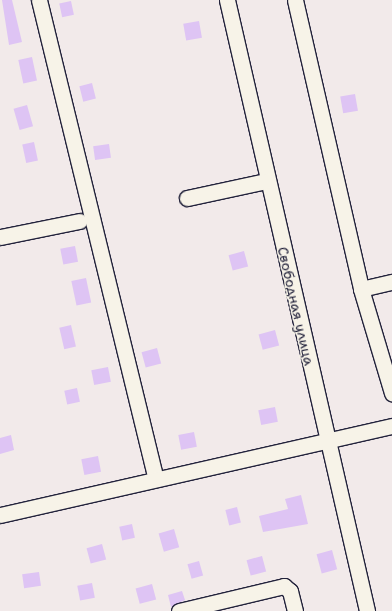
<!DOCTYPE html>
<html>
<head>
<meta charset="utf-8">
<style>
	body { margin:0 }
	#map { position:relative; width:392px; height:611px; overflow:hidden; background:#f2eaea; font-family:"Shantell Sans",sans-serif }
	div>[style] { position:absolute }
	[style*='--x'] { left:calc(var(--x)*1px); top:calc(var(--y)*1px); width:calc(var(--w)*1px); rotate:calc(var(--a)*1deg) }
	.building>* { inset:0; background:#dec4f4; transform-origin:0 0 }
	.roads { filter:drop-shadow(1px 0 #22223b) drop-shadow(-1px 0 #22223b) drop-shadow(0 1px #22223b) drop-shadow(0 -1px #22223b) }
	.minor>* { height:15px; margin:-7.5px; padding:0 7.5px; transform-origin:7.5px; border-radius:7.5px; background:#f7f3e8 }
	span { translate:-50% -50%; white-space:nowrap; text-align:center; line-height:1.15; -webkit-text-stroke:3px #f7f3e8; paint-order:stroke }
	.street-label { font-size:14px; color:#22223b }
</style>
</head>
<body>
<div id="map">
	<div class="building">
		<i style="clip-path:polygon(2px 0,12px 0,22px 42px,9px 45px)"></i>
		<i style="left:71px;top:1px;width:14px;height:12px;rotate:78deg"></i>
		<i style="left:199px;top:21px;width:17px;height:16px;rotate:80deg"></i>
		<i style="left:32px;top:57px;width:24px;height:14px;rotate:78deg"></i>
		<i style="left:92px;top:83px;width:16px;height:13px;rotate:76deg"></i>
		<i style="left:355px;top:94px;width:17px;height:15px;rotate:80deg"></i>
		<i style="left:27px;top:105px;width:22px;height:14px;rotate:74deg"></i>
		<i style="left:34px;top:142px;width:19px;height:12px;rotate:78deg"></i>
		<i style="left:109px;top:144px;width:14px;height:16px;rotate:82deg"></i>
		<i style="left:75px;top:246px;width:16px;height:15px;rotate:79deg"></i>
		<i style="left:244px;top:251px;width:16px;height:16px;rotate:75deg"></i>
		<i style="left:86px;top:278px;width:25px;height:15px;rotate:78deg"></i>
		<i style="left:71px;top:325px;width:22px;height:12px;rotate:77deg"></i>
		<i style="left:275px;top:330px;width:16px;height:17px;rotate:75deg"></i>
		<i style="left:157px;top:348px;width:16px;height:16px;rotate:75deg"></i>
		<i style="left:108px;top:367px;width:15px;height:17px;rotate:79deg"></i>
		<i style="left:77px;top:388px;width:14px;height:13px;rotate:78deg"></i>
		<i style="left:275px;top:407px;width:15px;height:17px;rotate:79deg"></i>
		<i style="left:194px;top:432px;width:15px;height:16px;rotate:79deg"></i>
		<i style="clip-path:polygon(11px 435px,14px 450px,0 454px,0 438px)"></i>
		<i style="left:98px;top:456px;width:16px;height:17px;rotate:79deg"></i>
		<i style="clip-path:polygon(301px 495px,308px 524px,263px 532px,259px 516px,288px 509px,285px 499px)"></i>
		<i style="left:237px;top:507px;width:16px;height:12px;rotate:76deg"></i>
		<i style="left:132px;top:524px;width:14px;height:13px;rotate:78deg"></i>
		<i style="left:174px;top:529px;width:19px;height:16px;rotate:74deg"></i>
		<i style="left:102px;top:544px;width:16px;height:16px;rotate:75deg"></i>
		<i style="left:332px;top:550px;width:20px;height:16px;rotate:75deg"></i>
		<i style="left:262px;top:556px;width:16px;height:16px;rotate:75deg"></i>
		<i style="left:199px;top:561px;width:15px;height:12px;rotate:74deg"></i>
		<i style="left:39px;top:572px;width:14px;height:17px;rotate:82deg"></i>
		<i style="left:92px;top:583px;width:15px;height:15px;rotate:79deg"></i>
		<i style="left:152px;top:584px;width:16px;height:17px;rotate:75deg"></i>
		<i style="clip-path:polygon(182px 591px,185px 600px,171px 607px,168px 595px)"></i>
	</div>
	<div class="roads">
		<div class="minor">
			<i style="--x:39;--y:0;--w:493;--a:76.3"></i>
			<i style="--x:227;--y:0;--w:627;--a:77.09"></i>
			<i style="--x:295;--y:0;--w:296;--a:77.1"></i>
			<i style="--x:361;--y:289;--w:109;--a:73.4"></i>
			<i style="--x:187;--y:198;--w:81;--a:-12.1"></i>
			<i style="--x:0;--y:237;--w:81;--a:-11.4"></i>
			<i style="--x:361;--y:289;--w:32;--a:-13"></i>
			<i style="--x:0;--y:515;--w:402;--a:-12.8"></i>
			<i style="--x:179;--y:611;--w:108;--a:-13.4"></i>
			<i style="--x:284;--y:586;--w:8;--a:40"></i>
			<i style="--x:290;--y:591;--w:21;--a:76"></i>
		</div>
	</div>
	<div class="street-label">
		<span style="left:296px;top:306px;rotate:77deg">Свободная улица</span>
	</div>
</div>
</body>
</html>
